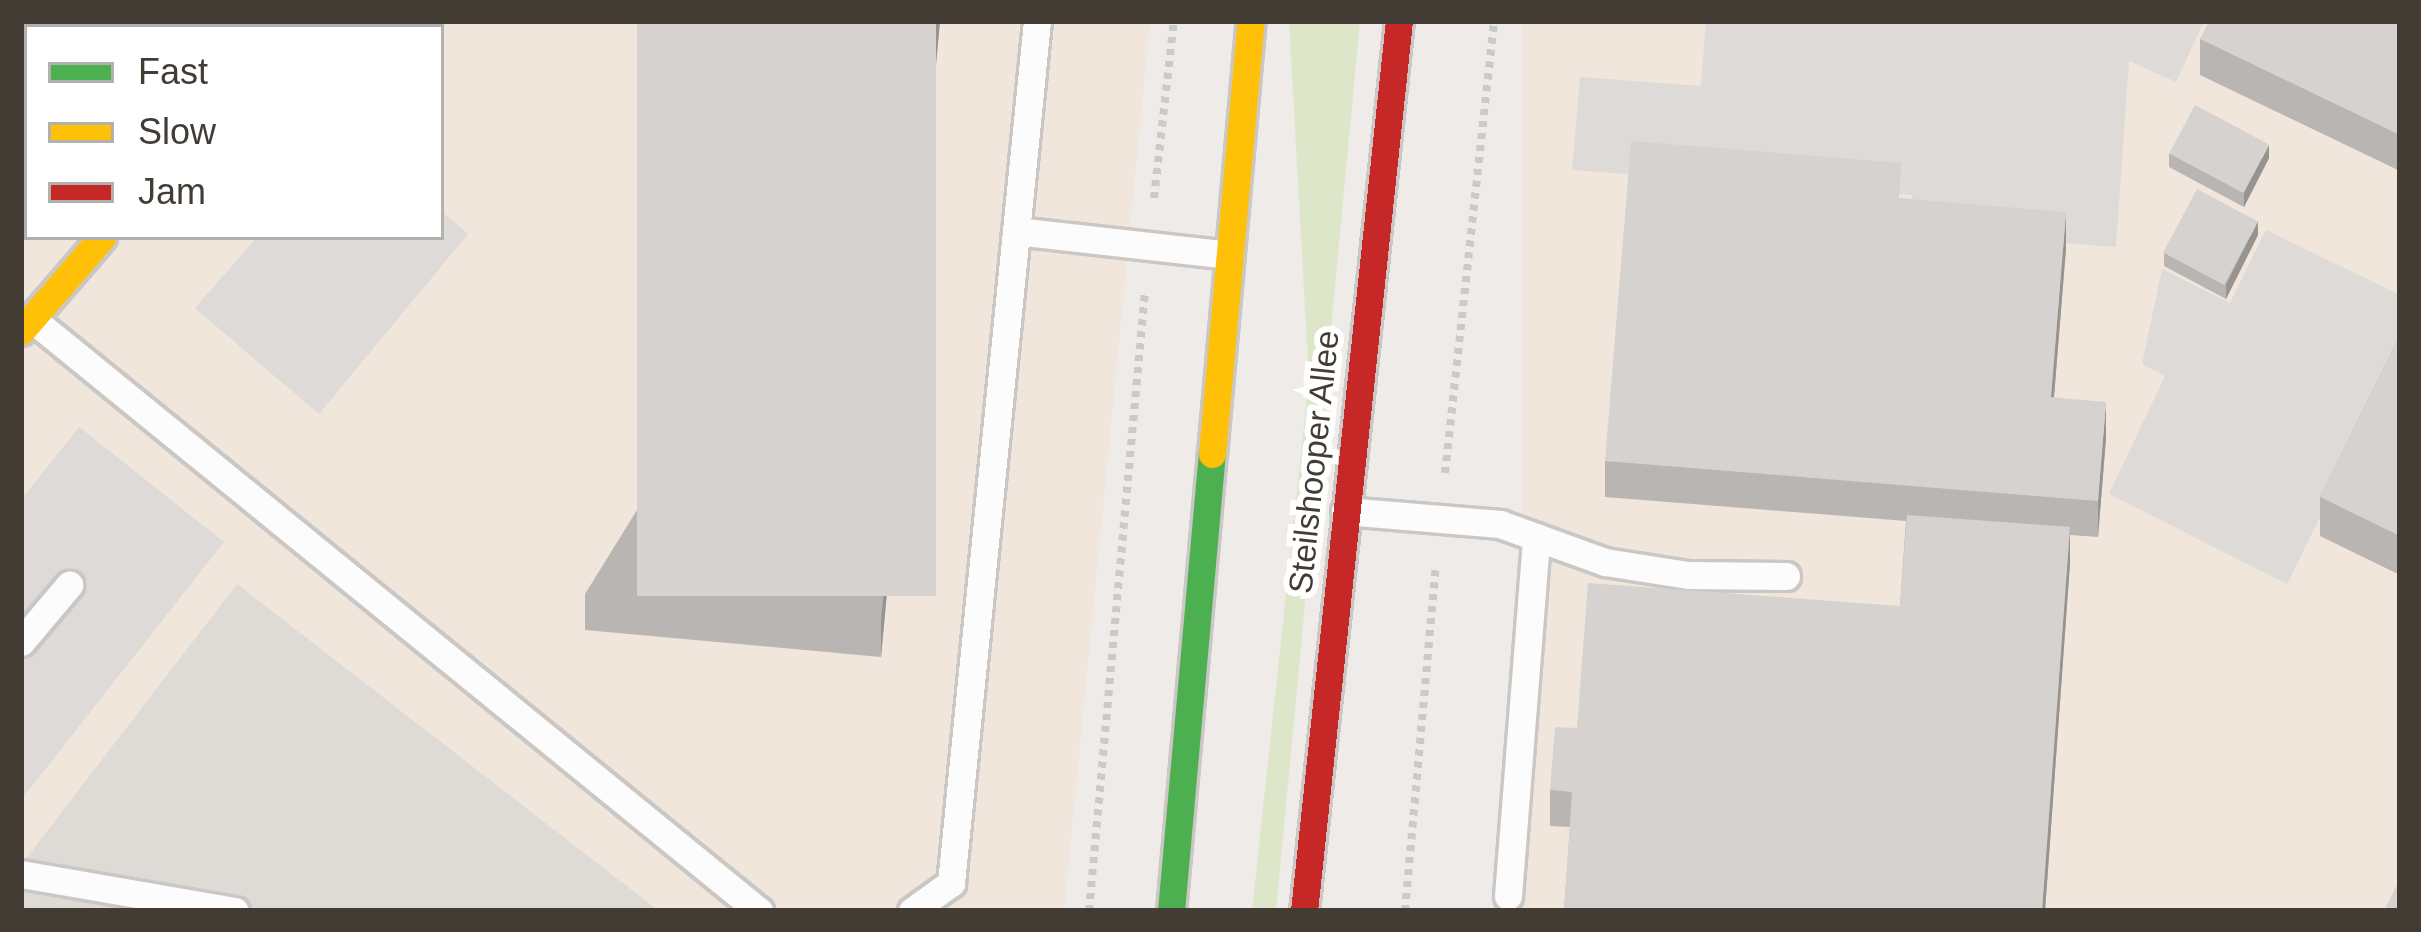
<!DOCTYPE html>
<html>
<head>
<meta charset="utf-8">
<style>
	body { margin:0 }
	#map { position:relative; width:2421px; height:932px; overflow:hidden; background:#eeebe8; font-family:Arial,sans-serif }
	div>[style] { position:absolute }
	[style*='--x'] { left:calc(var(--x)*1px); top:calc(var(--y)*1px); width:calc(var(--w)*1px); rotate:calc(var(--a)*1deg) }
	.commercial>* { inset:0; background:#f0e6db; transform-origin:0 0 }
	.industrial>* { inset:0; background:#dedad6 }
	.green>* { inset:0; background:#dde6c9 }
	.parking>* { inset:0; background:#dddad8 }
	.path>* { height:8px; margin-top:-4px; transform-origin:0; background:repeating-linear-gradient(90deg,#cccac6 0 6px,transparent 0 12px) }
	.roads { filter:drop-shadow(3px 0 #cac7c4) drop-shadow(-3px 0 #cac7c4) drop-shadow(0 3px #cac7c4) drop-shadow(0 -3px #cac7c4) }
	.lane>* { height:27px; margin:-13.5px; padding:0 13.5px; transform-origin:13.5px; border-radius:13.5px; background:#fcfcfc }
	.street>* { height:57px; margin:-28.5px; padding:0 28.5px; transform-origin:28.5px; border-radius:28.5px; background:#fcfcfc }
	.fast>* { height:27px; margin:-13.5px; padding:0 13.5px; transform-origin:13.5px; border-radius:13.5px; background:#4caf50 }
	.slow>* { height:27px; margin:-13.5px; padding:0 13.5px; transform-origin:13.5px; border-radius:13.5px; background:#ffc107 }
	.jam>* { height:27px; margin:-13.5px; padding:0 13.5px; transform-origin:13.5px; border-radius:13.5px; background:#c62828 }
	.wall>* { inset:0; background:#b8b5b2 }
	.shaded-wall>* { inset:0; background:#969391 }
	.building>* { inset:0; background:#d6d2cf; transform-origin:0 0 }
	span { translate:-50% -50%; white-space:nowrap; text-align:center; line-height:1.15; -webkit-text-stroke:12px #fff; paint-order:stroke }
	.street-label { font-size:33px; color:#423c35 }
	.frame { position:absolute; inset:0; border:24px solid #423c35; pointer-events:none }
	.legend { position:absolute; left:24px; top:24px; width:420px; height:216px; box-sizing:border-box; background:#fff; border:3px solid #b3b1ae; margin:0; padding:15px 21px; list-style:none; font-size:36px; color:#423c35 }
	.legend li { display:flex; align-items:center; gap:24px; height:60px }
	.legend b { width:60px; border:3px solid #b3b1ae }
</style>
</head>
<body>
<div id="map">
	<div class="commercial">
		<i style="clip-path:polygon(evenodd,21px 21px,1150px 21px,1064px 911px,659px 911px,237px 585px,21px 865px,21px 21px,27px 27px,441px 27px,441px 237px,27px 237px,27px 27px)"></i>
		<i style="left:1523px;top:21px;width:877px;height:895px"></i>
	</div>
	<div class="industrial">
		<i style="clip-path:polygon(237px 584px,659px 911px,22px 911px,21px 865px)"></i>
	</div>
	<div class="green">
		<i style="clip-path:polygon(1289px 21px,1360px 21px,1276px 911px,1252px 911px,1309px 380px)"></i>
	</div>
	<div class="parking">
		<i style="clip-path:polygon(1706px 21px,2204px 21px,2176px 82px,2129px 61px,2116px 247px,1910px 231px,1912px 195px,1572px 170px,1580px 77px,1701px 86px)"></i>
		<i style="clip-path:polygon(441px 211px,468px 234px,319px 414px,195px 308px,257px 237px,441px 237px)"></i>
		<i style="clip-path:polygon(2266px 230px,2400px 295px,2400px 355px,2287px 584px,2109px 494px,2165px 376px,2142px 364px,2162px 269px,2230px 303px)"></i>
		<i style="clip-path:polygon(79px 427px,224px 542px,21px 800px,21px 500px)"></i>
	</div>
	<div class="path">
		<i style="--x:1154;--y:198;--w:178;--a:-83.6"></i>
		<i style="--x:1445;--y:473;--w:455;--a:-83.8"></i>
		<i style="--x:1089;--y:911;--w:623;--a:-84.84"></i>
		<i style="--x:1405;--y:911;--w:346;--a:-84.9"></i>
	</div>
	<div class="roads">
		<div class="lane">
			<i style="--x:1016;--y:231;--w:215;--a:6.4"></i>
			<i style="--x:32;--y:319;--w:938;--a:39.16"></i>
			<i style="--x:1345;--y:511;--w:156;--a:4.8"></i>
			<i style="--x:1500;--y:524;--w:112;--a:19.9"></i>
			<i style="--x:1605;--y:562;--w:84;--a:8.9"></i>
			<i style="--x:1688;--y:575;--w:98;--a:0.6"></i>
			<i style="--x:21;--y:642;--w:75;--a:-49.9"></i>
			<i style="--x:21;--y:874;--w:217;--a:9.8"></i>
			<i style="--x:1508;--y:896;--w:360;--a:-85.5"></i>
			<i style="--x:912;--y:911;--w:48;--a:-35.7"></i>
			<i style="--x:951;--y:883;--w:866;--a:-84.3"></i>
		</div>
		<div class="street">
			<i style="--x:283;--y:27;--w:8;--a:-50"></i>
		</div>
		<div class="fast">
			<i style="--x:1171;--y:911;--w:459;--a:-84.9"></i>
		</div>
		<div class="slow">
			<i style="--x:21;--y:331;--w:124;--a:-49.2"></i>
			<i style="--x:1212;--y:454;--w:435;--a:-84.9"></i>
		</div>
		<div class="jam">
			<i style="--x:1304;--y:911;--w:895;--a:-83.91"></i>
		</div>
	</div>
	<div class="wall">
		<i style="clip-path:polygon(21px 21px,99px 21px,93px 27px,27px 27px,27px 48px,21px 43px)"></i>
		<i style="clip-path:polygon(940px 21px,881px 657px,585px 630px,585px 594px)"></i>
		<i style="clip-path:polygon(2400px 21px,2400px 171px,2200px 75px,2200px 39px)"></i>
		<i style="clip-path:polygon(2169px 154px,2269px 158px,2244px 207px,2169px 167px)"></i>
		<i style="clip-path:polygon(1901px 198px,2066px 248px,2054px 398px,2106px 438px,2098px 537px,2070px 535px,2070px 563px,2045px 911px,1564px 911px,1570px 827px,1550px 826px,1550px 790px,1577px 728px,1900px 606px,1906px 521px,1605px 497px,1605px 461px)"></i>
		<i style="clip-path:polygon(2258px 235px,2226px 299px,2164px 266px,2164px 253px)"></i>
		<i style="clip-path:polygon(2400px 335px,2400px 575px,2320px 536px,2320px 497px)"></i>
	</div>
	<div class="shaded-wall">
		<i style="clip-path:polygon(71px 21px,99px 21px,93px 27px,66px 27px)"></i>
		<i style="clip-path:polygon(936px 21px,940px 21px,881px 657px,881px 621px)"></i>
		<i style="clip-path:polygon(2269px 145px,2269px 158px,2244px 207px,2244px 193px)"></i>
		<i style="clip-path:polygon(2066px 212px,2066px 248px,2051px 433px,2051px 397px)"></i>
		<i style="clip-path:polygon(2258px 221px,2258px 235px,2226px 299px,2226px 285px)"></i>
		<i style="clip-path:polygon(2106px 402px,2106px 438px,2098px 537px,2098px 501px)"></i>
		<i style="clip-path:polygon(2070px 527px,2070px 563px,2045px 911px,2042px 911px)"></i>
	</div>
	<div class="building">
		<i style="clip-path:polygon(33px 21px,71px 21px,66px 27px,40px 27px)"></i>
		<i style="left:637px;top:21px;width:299px;height:575px"></i>
		<i style="clip-path:polygon(2209px 21px,2400px 21px,2400px 135px,2200px 39px)"></i>
		<i style="left:2195px;top:105px;width:84px;height:55px;rotate:28deg"></i>
		<i style="clip-path:polygon(1631px 141px,1901px 163px,1899px 198px,2066px 212px,2051px 397px,2106px 402px,2098px 501px,1605px 461px)"></i>
		<i style="left:2197px;top:189px;width:69px;height:72px;rotate:28deg"></i>
		<i style="clip-path:polygon(2400px 335px,2400px 536px,2320px 497px)"></i>
		<i style="clip-path:polygon(1907px 515px,2070px 527px,2042px 911px,1564px 911px,1572px 792px,1550px 790px,1555px 727px,1577px 728px,1588px 583px,1900px 606px)"></i>
		<i style="clip-path:polygon(2400px 879px,2400px 911px,2384px 911px)"></i>
	</div>
	<div class="street-label">
		<span style="left:1314px;top:462px;rotate:-84deg">Steilshooper Allee</span>
	</div>
	<div class="frame"></div>
	<ul class="legend">
	<li><b style="height:15px;background:#4caf50"></b>Fast</li>
	<li><b style="height:15px;background:#ffc107"></b>Slow</li>
	<li><b style="height:15px;background:#c62828"></b>Jam</li>
	</ul>
</div>
</body>
</html>
